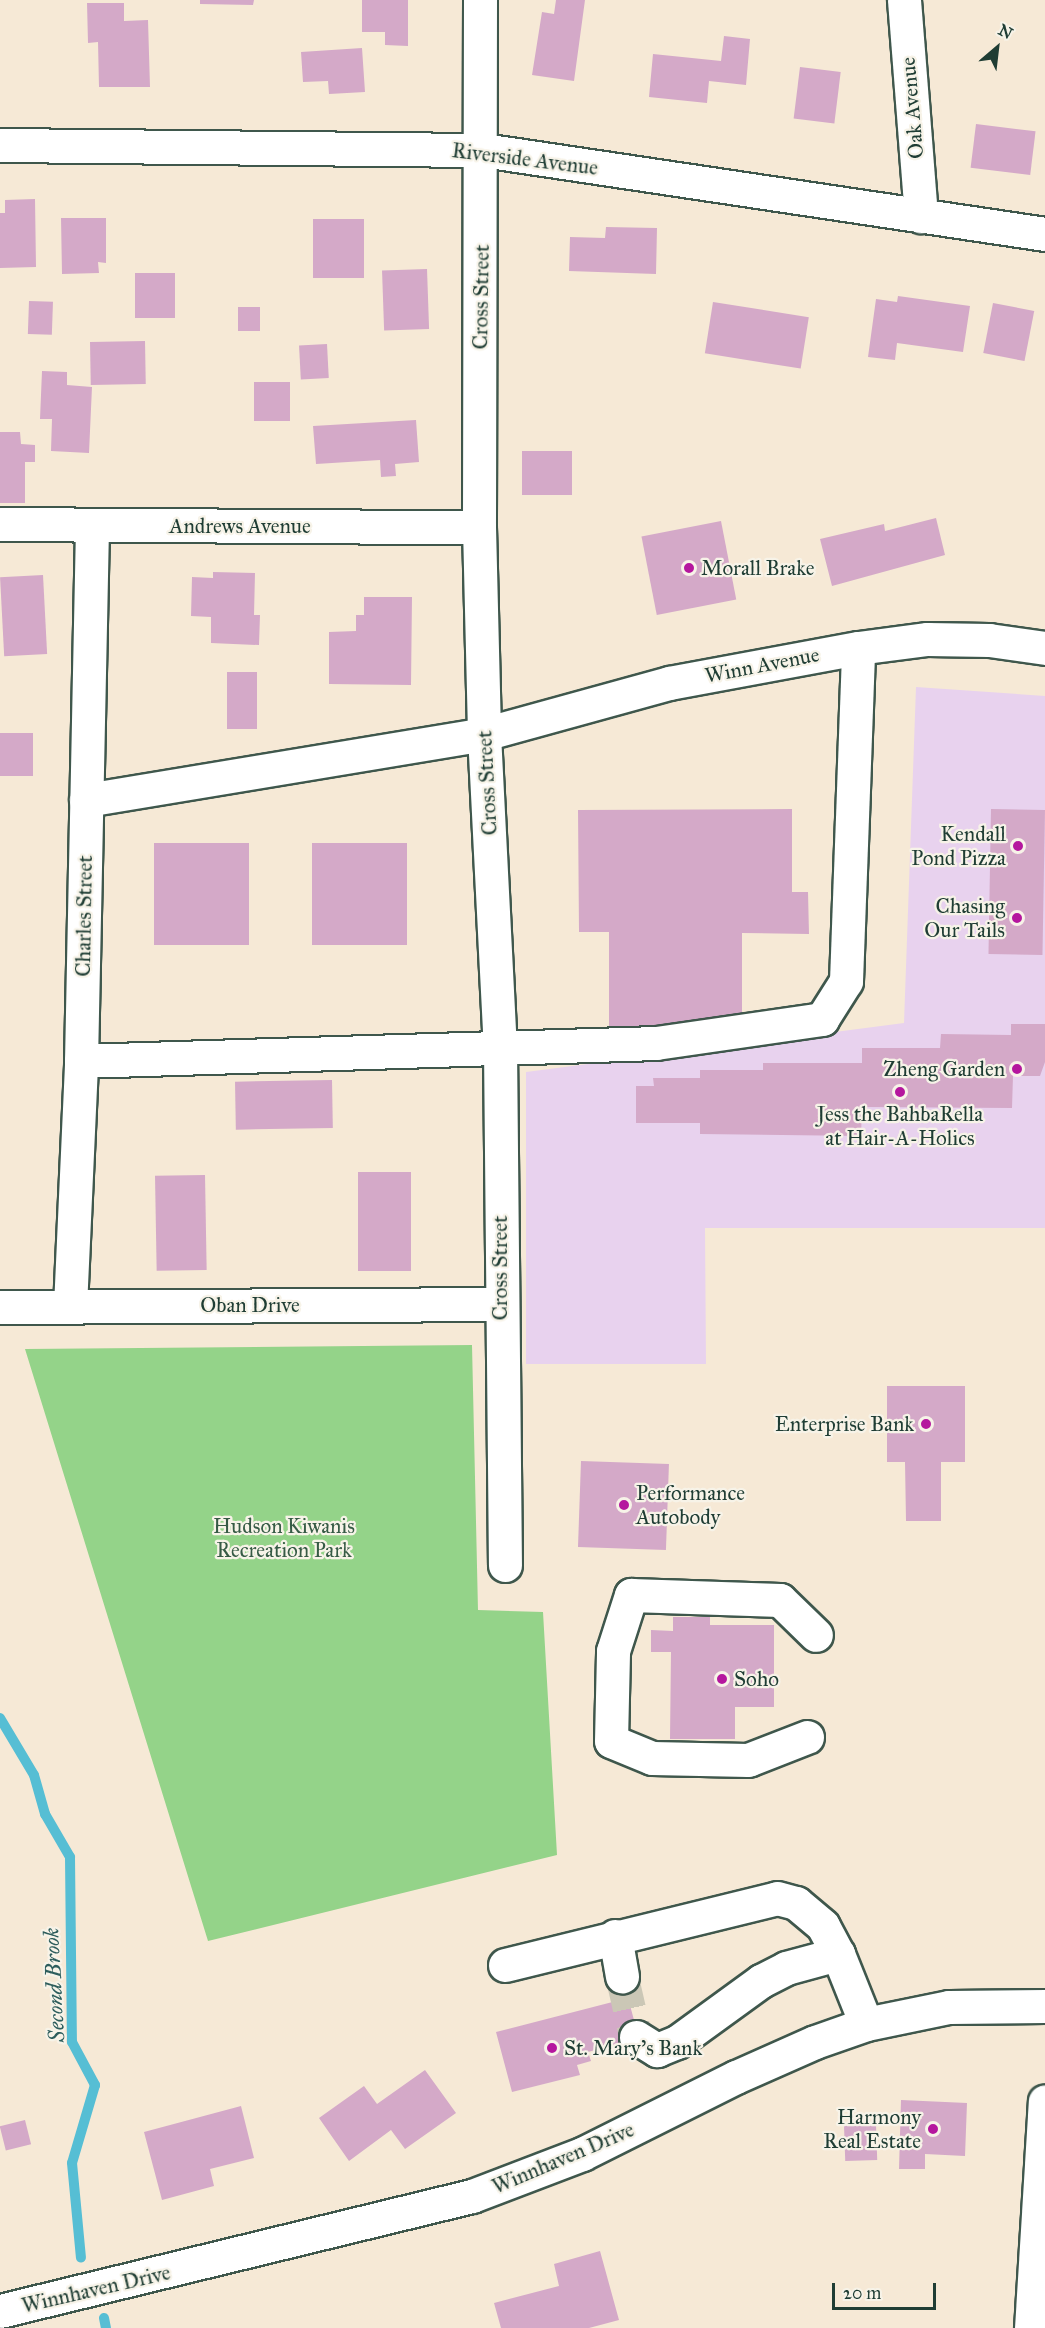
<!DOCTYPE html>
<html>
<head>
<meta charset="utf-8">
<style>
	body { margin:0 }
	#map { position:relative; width:1045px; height:2328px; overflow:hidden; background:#f6e9d6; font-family:"IM FELL Great Primer",serif }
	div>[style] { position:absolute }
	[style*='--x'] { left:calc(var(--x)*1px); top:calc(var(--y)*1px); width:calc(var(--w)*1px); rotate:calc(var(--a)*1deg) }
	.built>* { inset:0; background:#e8d2ee }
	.green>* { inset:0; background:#94d389 }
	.stream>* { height:10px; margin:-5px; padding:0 5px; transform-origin:5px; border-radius:5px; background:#56bed4 }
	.building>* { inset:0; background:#d4a9c8; transform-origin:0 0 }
	.minor-tunnel>* { height:33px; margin-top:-16.5px; transform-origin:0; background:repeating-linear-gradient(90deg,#cbc7b6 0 33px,transparent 0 49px) }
	.roads { filter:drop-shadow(2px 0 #3f574c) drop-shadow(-2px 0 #3f574c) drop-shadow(0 2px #3f574c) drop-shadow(0 -2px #3f574c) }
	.minor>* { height:33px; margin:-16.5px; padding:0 16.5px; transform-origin:16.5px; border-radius:16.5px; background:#fff }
	.major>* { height:33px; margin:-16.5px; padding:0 16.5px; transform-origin:16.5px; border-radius:16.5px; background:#fff }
	.dots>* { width:16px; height:16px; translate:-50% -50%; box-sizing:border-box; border:3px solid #f7f3e8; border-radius:50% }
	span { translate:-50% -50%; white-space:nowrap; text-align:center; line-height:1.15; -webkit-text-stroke:4.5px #f7f3e8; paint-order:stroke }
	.street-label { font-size:21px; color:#1f3d34 }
	.poi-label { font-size:21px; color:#1f3d34 }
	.left { translate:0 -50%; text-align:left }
	.right { translate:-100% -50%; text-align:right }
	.park-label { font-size:21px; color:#365b45 }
	.water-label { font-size:22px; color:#2d5d5c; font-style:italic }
	.north { position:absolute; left:967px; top:18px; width:60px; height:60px; -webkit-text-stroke:4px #f7f3e8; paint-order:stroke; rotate:28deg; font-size:16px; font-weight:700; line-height:24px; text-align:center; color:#1f3d34 }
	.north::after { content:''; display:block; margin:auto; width:21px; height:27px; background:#1f3d34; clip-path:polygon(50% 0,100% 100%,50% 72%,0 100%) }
	.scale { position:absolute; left:832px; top:2283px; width:104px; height:27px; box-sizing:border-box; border:3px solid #1f3d34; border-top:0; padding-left:8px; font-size:18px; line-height:21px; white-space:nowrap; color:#1f3d34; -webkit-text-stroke:4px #f7f3e8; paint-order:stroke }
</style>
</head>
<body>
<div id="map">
	<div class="built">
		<i style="clip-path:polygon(916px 687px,1045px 696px,1045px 1228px,705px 1228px,706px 1364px,526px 1364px,526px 1072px,904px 1023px)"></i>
	</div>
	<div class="green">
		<i style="clip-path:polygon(472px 1345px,478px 1610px,543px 1612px,557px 1855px,208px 1941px,25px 1349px)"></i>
	</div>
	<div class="stream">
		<i style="--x:0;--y:1718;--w:66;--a:59.2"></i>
		<i style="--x:34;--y:1775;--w:41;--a:74.2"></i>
		<i style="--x:45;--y:1814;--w:50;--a:59.8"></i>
		<i style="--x:70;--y:1857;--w:185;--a:89.4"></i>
		<i style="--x:72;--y:2042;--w:49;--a:61.9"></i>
		<i style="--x:95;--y:2085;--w:81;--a:106.4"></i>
		<i style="--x:72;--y:2163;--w:95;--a:84.6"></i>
		<i style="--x:104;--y:2318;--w:10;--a:79"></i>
	</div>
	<div class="building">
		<i style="clip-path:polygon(200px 0,254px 0,253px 5px,200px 4px)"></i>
		<i style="clip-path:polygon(362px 0,408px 0,408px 46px,385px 45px,385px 32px,362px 32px)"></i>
		<i style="clip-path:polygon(556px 0,585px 0,574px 81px,532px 75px,542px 12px,554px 14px)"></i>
		<i style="clip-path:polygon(87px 3px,124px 3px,124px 21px,148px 20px,150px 87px,99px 87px,98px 42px,88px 43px)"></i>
		<i style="clip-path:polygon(724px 36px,750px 39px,746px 85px,709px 81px,707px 103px,649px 97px,653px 54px,721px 61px)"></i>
		<i style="clip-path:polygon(362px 48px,365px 92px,329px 94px,328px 81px,303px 82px,301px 52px)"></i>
		<i style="left:800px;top:67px;width:41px;height:52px;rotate:7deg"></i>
		<i style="left:976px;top:124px;width:60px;height:44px;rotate:7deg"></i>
		<i style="clip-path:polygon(35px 199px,36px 267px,0 268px,0 213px,5px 213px,5px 200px)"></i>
		<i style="clip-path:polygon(61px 218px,106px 218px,106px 263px,98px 262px,99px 273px,62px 274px)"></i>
		<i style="left:313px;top:219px;width:51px;height:59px"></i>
		<i style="clip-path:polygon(606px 227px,657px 228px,656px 274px,569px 271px,570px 237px,605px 238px)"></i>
		<i style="left:427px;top:269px;width:60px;height:45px;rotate:88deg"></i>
		<i style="left:135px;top:273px;width:40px;height:45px"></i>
		<i style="clip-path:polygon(898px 296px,970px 306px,963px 352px,897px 343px,895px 360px,868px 357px,876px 299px,897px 302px)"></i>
		<i style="left:29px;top:301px;width:24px;height:33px;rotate:2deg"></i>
		<i style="left:713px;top:302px;width:97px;height:52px;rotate:9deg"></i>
		<i style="left:993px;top:303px;width:42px;height:51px;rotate:11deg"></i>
		<i style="left:238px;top:307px;width:22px;height:24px"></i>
		<i style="left:145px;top:341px;width:43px;height:55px;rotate:89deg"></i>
		<i style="left:327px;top:344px;width:34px;height:28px;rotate:87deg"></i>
		<i style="clip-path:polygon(42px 371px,67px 372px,67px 385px,92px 387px,89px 453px,51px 451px,52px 419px,40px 419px)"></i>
		<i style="left:254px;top:382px;width:36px;height:39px"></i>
		<i style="clip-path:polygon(416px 420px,419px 462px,395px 464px,396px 476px,381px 477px,380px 460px,316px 464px,313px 426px)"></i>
		<i style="clip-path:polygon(0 432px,20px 432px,21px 444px,35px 445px,35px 462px,25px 462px,25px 503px,0 503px)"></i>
		<i style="left:572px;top:451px;width:44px;height:50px;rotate:90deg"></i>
		<i style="clip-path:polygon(936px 518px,945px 555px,832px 586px,820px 539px,884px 524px,885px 531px)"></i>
		<i style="left:721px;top:521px;width:80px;height:81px;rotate:79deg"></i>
		<i style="clip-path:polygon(213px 572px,255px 573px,254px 615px,260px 615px,259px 645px,211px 643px,211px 617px,191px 616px,192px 577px,213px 578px)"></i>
		<i style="left:43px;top:575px;width:79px;height:43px;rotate:87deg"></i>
		<i style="clip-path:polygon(364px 597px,412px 597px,411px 685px,329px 684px,329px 632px,356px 631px,356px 615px,364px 615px)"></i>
		<i style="left:227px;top:672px;width:30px;height:57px"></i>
		<i style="left:33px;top:733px;width:43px;height:33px;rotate:90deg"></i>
		<i style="clip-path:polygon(792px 809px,792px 892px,808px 892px,809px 934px,742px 933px,742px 1027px,609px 1027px,609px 932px,579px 932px,578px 810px)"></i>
		<i style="left:991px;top:809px;width:54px;height:145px;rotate:1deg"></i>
		<i style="left:154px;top:843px;width:95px;height:102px"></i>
		<i style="left:312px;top:843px;width:95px;height:102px"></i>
		<i style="clip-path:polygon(1011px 1024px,1045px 1024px,1045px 1062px,1040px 1076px,1013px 1076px,1012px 1108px,862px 1107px,861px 1136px,700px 1134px,700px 1123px,636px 1123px,636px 1086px,654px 1086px,653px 1078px,700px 1078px,700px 1070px,763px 1070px,763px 1063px,862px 1063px,862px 1048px,940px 1048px,941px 1034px,1011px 1035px)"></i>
		<i style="left:332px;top:1080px;width:48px;height:97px;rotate:89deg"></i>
		<i style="left:358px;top:1172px;width:53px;height:99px"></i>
		<i style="left:205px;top:1175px;width:95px;height:50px;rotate:89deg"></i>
		<i style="clip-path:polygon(887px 1386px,965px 1386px,965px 1462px,941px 1462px,941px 1521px,906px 1521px,905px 1462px,887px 1462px)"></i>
		<i style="left:581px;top:1461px;width:88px;height:86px;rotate:2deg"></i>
		<i style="clip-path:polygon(673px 1617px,710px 1617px,710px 1625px,774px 1625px,774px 1707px,735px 1707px,735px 1739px,670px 1739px,671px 1652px,651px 1652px,651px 1630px,673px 1631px)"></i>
		<i style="clip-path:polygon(628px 1998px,637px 2031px,618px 2036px,620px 2043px,588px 2052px,591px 2061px,577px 2065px,580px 2075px,512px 2092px,496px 2032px)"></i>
		<i style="clip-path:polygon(425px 2070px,456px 2113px,405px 2149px,391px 2130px,349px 2161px,319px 2118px,364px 2086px,377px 2104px)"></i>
		<i style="clip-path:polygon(901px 2100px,967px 2103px,965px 2156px,925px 2154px,925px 2169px,899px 2169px)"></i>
		<i style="clip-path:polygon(241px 2106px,254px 2158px,210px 2169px,214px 2186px,162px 2200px,144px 2132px)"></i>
		<i style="left:25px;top:2120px;width:25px;height:26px;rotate:76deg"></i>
		<i style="left:876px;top:2125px;width:35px;height:32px;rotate:88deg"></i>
		<i style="clip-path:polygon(600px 2251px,619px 2320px,589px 2328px,501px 2328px,494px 2303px,559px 2286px,554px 2264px)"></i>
	</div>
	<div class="minor-tunnel">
		<i style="--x:622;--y:1976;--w:63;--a:77.1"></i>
	</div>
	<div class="roads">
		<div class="minor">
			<i style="--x:480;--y:0;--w:527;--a:90.11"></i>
			<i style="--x:479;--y:527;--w:207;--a:88.6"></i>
			<i style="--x:484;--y:734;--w:313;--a:87.1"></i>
			<i style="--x:500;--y:1047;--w:518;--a:89.45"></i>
			<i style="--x:904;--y:0;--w:217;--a:85.5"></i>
			<i style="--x:0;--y:145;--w:483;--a:0.6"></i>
			<i style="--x:483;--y:150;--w:568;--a:8.5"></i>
			<i style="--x:0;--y:524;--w:479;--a:0.4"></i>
			<i style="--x:86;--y:800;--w:403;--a:-9.4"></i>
			<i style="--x:484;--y:734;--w:192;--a:-15.4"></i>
			<i style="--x:669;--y:683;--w:192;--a:-10.5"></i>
			<i style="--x:858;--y:648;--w:70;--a:-7.4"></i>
			<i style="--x:927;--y:639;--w:62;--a:0.9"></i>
			<i style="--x:989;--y:640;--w:57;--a:8.1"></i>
			<i style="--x:81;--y:1061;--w:575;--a:-1.79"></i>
			<i style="--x:656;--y:1043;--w:168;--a:-8.2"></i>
			<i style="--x:822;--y:1019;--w:45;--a:-57.7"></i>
			<i style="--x:846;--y:981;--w:333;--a:-87.9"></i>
			<i style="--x:0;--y:1307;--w:500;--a:-0.34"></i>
			<i style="--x:70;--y:1307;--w:246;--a:-87.4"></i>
			<i style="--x:81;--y:1061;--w:536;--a:-88.82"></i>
			<i style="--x:807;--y:1737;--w:63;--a:158.7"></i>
			<i style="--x:748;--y:1760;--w:96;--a:-178.8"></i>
			<i style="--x:652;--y:1758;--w:44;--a:-157.5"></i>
			<i style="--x:611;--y:1741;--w:90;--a:-88.7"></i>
			<i style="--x:613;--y:1651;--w:59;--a:-72.2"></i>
			<i style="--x:631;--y:1595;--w:149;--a:1.9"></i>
			<i style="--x:780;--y:1600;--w:50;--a:44.2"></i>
			<i style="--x:615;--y:1936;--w:41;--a:80.1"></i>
			<i style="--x:505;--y:1965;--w:280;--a:-13.8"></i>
			<i style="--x:777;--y:1898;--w:20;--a:15"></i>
			<i style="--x:796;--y:1903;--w:35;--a:40"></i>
			<i style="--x:823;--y:1926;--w:32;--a:62"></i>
			<i style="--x:838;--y:1954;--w:75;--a:68.2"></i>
			<i style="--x:636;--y:2037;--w:25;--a:32"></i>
			<i style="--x:657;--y:2050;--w:22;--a:-22"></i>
			<i style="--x:677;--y:2042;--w:104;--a:-36"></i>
			<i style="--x:761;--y:1981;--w:28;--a:-27"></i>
			<i style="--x:786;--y:1968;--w:54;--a:-15.1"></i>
			<i style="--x:0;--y:2311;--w:486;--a:-13.7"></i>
			<i style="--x:472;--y:2196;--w:118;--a:-20.9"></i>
			<i style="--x:582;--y:2154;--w:172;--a:-26.6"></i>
			<i style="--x:736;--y:2077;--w:86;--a:-23.9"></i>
			<i style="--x:815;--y:2042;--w:54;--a:-19.4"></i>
			<i style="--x:866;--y:2024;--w:85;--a:-11.6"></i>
			<i style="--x:949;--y:2007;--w:96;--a:-0.6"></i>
		</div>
		<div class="major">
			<i style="--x:1031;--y:2328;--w:227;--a:-86.5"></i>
		</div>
	</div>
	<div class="dots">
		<i style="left:689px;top:568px;background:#b5179e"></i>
		<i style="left:1018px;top:846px;background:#b5179e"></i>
		<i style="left:1017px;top:918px;background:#b5179e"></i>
		<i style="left:1017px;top:1069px;background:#b5179e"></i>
		<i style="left:900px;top:1092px;background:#b5179e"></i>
		<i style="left:926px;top:1424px;background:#b5179e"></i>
		<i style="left:624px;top:1505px;background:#b5179e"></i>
		<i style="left:722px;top:1679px;background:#b5179e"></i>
		<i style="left:552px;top:2048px;background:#b5179e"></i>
		<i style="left:933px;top:2129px;background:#b5179e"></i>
	</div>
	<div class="street-label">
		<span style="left:912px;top:108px;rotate:-95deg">Oak Avenue</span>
		<span style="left:525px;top:159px;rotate:7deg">Riverside Avenue</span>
		<span style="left:481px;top:297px;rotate:-89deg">Cross Street</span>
		<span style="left:240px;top:526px">Andrews Avenue</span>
		<span style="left:762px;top:665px;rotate:-11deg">Winn Avenue</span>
		<span style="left:487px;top:783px;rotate:-93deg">Cross Street</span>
		<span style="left:84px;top:916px;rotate:-89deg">Charles Street</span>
		<span style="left:500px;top:1268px;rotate:-90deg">Cross Street</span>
		<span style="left:250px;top:1305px">Oban Drive</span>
		<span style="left:563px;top:2158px;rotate:-23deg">Winnhaven Drive</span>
		<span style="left:96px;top:2289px;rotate:-13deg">Winnhaven Drive</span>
	</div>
	<div class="poi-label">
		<span class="left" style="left:701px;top:568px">Morall Brake</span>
		<span class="right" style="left:1006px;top:846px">Kendall<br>Pond Pizza</span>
		<span class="right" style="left:1005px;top:918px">Chasing<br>Our Tails</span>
		<span class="right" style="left:1005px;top:1069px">Zheng Garden</span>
		<span style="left:900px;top:1126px">Jess the BahbaRella<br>at Hair-A-Holics</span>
		<span class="right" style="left:914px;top:1424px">Enterprise Bank</span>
		<span class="left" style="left:636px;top:1505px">Performance<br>Autobody</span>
		<span class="left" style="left:734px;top:1679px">Soho</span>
		<span class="left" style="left:564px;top:2048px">St. Mary's Bank</span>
		<span class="right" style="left:921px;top:2129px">Harmony<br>Real Estate</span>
	</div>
	<div class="park-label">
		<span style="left:284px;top:1538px">Hudson Kiwanis<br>Recreation Park</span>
	</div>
	<div class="water-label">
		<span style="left:54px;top:1985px;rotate:-93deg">Second Brook</span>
	</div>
	<div class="north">N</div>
	<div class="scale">20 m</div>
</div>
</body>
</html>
